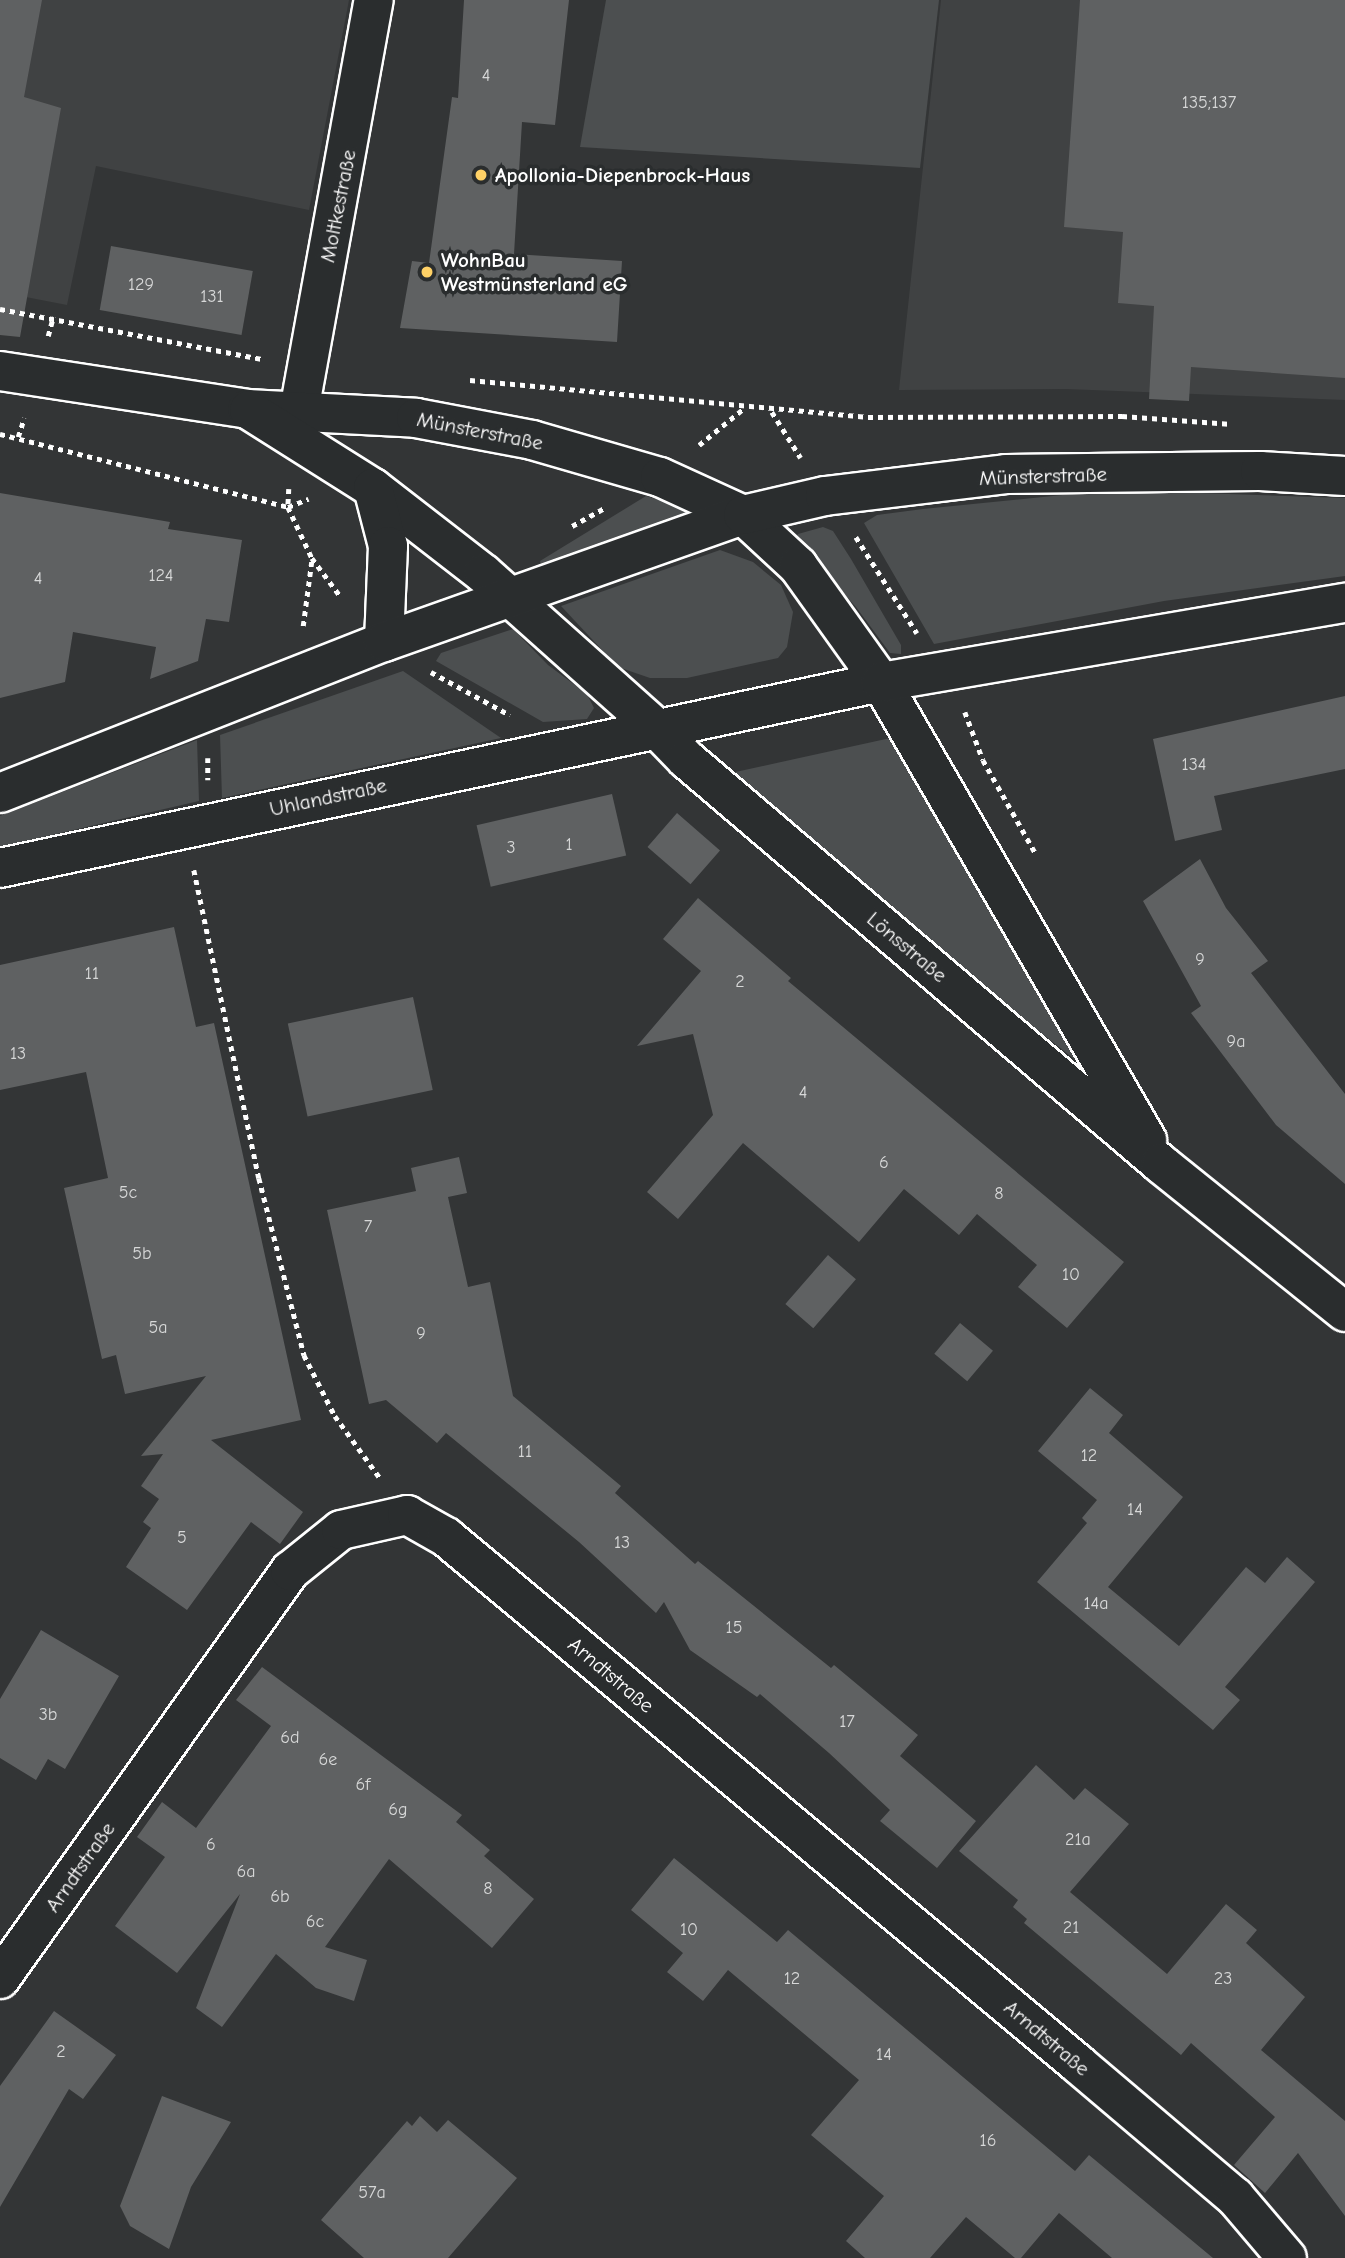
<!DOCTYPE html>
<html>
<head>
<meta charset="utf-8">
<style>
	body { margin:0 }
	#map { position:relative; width:1345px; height:2258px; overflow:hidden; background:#333536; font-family:"Comic Neue",sans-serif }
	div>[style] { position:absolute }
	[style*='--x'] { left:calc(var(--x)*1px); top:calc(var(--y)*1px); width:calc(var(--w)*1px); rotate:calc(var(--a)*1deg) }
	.built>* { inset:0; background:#404243 }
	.green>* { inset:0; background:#4c4f50 }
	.building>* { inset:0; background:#5f6162; transform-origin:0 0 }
	.path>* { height:4.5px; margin-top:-2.25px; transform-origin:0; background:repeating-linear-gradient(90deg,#fff 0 5px,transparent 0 10px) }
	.roads { filter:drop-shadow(2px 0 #fff) drop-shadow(-2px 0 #fff) drop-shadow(0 2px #fff) drop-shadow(0 -2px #fff) }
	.minor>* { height:38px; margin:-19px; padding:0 19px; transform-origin:19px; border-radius:19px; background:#2a2d2e }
	.major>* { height:38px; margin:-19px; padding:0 19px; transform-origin:19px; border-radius:19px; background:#2a2d2e }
	.dots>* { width:19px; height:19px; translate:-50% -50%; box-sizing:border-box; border:4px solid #2a2d2e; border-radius:50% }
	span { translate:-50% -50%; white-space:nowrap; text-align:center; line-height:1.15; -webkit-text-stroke:7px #2a2d2e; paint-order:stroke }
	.number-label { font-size:18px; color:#d7d8d8 }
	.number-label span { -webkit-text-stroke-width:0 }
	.poi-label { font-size:21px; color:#fff; font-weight:700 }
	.left { translate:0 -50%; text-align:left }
	.street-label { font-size:21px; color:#fff }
</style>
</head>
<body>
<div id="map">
	<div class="built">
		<i style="clip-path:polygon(0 0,349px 0,309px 210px,96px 166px,67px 305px,0 292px)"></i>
		<i style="clip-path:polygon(941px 0,1345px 0,1345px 400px,1066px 389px,899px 390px)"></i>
	</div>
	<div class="green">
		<i style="clip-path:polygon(606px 0,939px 0,920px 168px,580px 147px)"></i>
		<i style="clip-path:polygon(1112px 490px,1345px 498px,1345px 576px,1164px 601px,934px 644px,864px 523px,877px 515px,923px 509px)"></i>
		<i style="clip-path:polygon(646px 496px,690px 509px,688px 515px,541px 566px,540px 561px)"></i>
		<i style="clip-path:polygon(823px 527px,833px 531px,851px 559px,901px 645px,901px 654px,890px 653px,856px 607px,795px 539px,798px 534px)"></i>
		<i style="clip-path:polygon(720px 550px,753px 562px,781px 585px,793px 612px,787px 647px,778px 658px,687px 678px,650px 678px,618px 667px,561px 606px)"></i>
		<i style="clip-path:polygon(513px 629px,548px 665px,587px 694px,594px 708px,587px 719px,543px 722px,436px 661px,441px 653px)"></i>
		<i style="clip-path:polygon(403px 671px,501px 738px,222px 798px,220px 735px)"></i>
		<i style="clip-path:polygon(895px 737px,1083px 1066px,980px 985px,731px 773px)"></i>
		<i style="clip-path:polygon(197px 740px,199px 801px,0 847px,0 816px)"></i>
	</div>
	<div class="building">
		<i style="clip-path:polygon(0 0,42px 0,24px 97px,61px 108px,20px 337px,0 335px)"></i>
		<i style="clip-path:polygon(464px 0,569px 0,555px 125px,522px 122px,514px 254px,622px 261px,617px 342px,400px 328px,412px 261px,429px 263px,452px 97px,458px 98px)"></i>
		<i style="clip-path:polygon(1080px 0,1345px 0,1345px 378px,1191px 367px,1189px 401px,1149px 399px,1154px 306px,1118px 303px,1123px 232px,1064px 227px)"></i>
		<i style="left:111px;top:246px;width:144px;height:65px;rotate:10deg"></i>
		<i style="clip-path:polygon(0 493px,170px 522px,168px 529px,242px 540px,229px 622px,206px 619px,198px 661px,150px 679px,156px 647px,73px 632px,65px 682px,0 698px)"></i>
		<i style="clip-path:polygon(1345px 696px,1345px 769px,1214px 796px,1222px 830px,1175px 841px,1153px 739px)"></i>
		<i style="left:612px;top:794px;width:63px;height:139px;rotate:77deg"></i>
		<i style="left:677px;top:813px;width:57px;height:45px;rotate:41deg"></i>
		<i style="clip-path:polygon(1200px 859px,1226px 908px,1268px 961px,1251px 973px,1345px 1094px,1345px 1184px,1276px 1125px,1191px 1013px,1201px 1006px,1143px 901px)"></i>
		<i style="clip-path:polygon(698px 898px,791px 978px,788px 981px,1124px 1262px,1067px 1328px,1018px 1287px,1037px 1265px,977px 1214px,959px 1235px,904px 1189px,859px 1242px,743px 1143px,678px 1219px,647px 1192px,713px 1115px,693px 1034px,637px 1046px,701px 971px,663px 939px)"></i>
		<i style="clip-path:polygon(174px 927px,196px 1027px,214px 1023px,301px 1420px,211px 1440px,303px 1512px,280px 1544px,251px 1522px,187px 1610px,126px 1567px,151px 1528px,143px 1522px,159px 1499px,141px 1486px,163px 1454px,141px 1456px,206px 1376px,125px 1394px,116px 1355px,102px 1359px,64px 1188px,108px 1178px,86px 1072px,0 1090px,0 965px)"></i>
		<i style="left:413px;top:997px;width:95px;height:128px;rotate:78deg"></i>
		<i style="clip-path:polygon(459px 1157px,467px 1193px,448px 1197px,468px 1287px,490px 1282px,513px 1396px,621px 1486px,615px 1493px,695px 1564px,698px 1561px,831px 1668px,834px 1665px,918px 1735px,900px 1756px,976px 1821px,937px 1868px,880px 1821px,890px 1810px,829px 1753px,760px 1694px,757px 1697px,690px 1650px,664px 1602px,656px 1613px,579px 1542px,446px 1433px,437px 1443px,386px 1400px,369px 1404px,327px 1210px,416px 1191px,411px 1168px)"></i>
		<i style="left:828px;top:1255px;width:37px;height:65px;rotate:41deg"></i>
		<i style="left:960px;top:1323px;width:43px;height:40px;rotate:40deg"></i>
		<i style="clip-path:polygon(1090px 1388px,1123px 1415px,1109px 1433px,1183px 1497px,1108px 1587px,1179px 1646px,1246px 1567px,1265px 1583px,1287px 1557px,1315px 1582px,1225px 1687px,1240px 1700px,1213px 1730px,1037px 1582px,1087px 1523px,1082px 1518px,1097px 1500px,1038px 1451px)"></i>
		<i style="clip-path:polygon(41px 1630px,119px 1676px,65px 1769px,48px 1759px,36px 1780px,0 1758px,0 1699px)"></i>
		<i style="clip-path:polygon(262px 1667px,462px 1815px,456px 1822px,490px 1850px,484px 1856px,534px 1899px,492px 1948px,389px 1859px,325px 1947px,367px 1960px,354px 2001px,316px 1988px,276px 1954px,222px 2027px,196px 2008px,240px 1894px,177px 1973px,115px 1926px,165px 1857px,137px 1837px,162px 1802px,196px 1828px,271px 1726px,236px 1700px)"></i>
		<i style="clip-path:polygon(1036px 1765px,1074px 1800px,1085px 1788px,1129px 1824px,1070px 1892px,1167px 1974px,1226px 1904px,1257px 1930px,1246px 1943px,1305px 1997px,1261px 2050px,1345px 2121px,1345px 2216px,1298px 2153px,1265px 2193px,1234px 2165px,1275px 2117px,1191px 2043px,1181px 2055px,1024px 1923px,1027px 1919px,1013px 1907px,1018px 1900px,959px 1851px)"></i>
		<i style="clip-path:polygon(674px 1858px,777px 1942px,788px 1930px,1075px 2171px,1089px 2155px,1213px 2258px,1112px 2258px,1059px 2213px,1021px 2258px,1015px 2258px,966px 2217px,930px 2258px,865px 2258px,846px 2241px,884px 2196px,811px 2135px,859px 2080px,728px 1970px,703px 2001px,667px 1972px,683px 1953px,631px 1910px)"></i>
		<i style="clip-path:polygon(54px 2011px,116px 2055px,83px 2099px,69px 2089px,0 2207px,0 2086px)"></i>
		<i style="clip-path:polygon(162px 2096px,231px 2122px,191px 2187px,169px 2249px,130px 2226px,120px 2206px)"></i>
		<i style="clip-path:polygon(420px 2116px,437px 2132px,448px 2120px,517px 2178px,448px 2258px,364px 2258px,321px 2220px,407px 2121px,412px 2126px)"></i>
	</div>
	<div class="path">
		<i style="--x:0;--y:309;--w:268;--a:10.8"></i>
		<i style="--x:48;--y:336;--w:20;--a:-75"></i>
		<i style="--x:470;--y:380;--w:400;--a:5.3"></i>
		<i style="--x:868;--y:417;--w:254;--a:-0.2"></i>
		<i style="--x:1122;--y:416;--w:110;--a:4.2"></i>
		<i style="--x:772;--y:412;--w:54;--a:57.8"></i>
		<i style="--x:0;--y:434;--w:297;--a:14.2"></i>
		<i style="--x:288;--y:507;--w:56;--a:64.8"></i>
		<i style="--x:312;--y:558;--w:49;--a:53.4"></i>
		<i style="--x:18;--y:437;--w:20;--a:-72"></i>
		<i style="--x:699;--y:445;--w:57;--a:-39.3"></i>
		<i style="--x:289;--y:489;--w:18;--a:93"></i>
		<i style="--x:288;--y:507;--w:22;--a:-22"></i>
		<i style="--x:572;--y:526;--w:37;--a:-29"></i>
		<i style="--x:856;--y:537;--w:114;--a:57.6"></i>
		<i style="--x:303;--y:626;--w:69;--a:-82.5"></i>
		<i style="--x:431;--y:672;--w:90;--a:28.6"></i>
		<i style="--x:965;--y:712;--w:51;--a:69.4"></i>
		<i style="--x:983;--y:760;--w:108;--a:60.6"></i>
		<i style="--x:208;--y:758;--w:22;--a:90"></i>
		<i style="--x:194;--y:870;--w:315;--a:78.1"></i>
		<i style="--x:259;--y:1178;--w:183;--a:75.7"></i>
		<i style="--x:304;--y:1355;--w:68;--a:63.1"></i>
		<i style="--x:335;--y:1416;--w:77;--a:54"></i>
	</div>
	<div class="roads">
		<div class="minor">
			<i style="--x:299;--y:411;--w:418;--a:-79.7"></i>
			<i style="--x:881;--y:682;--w:530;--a:59.85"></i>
			<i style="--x:656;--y:728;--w:43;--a:45.9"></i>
			<i style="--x:686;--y:759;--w:624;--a:40.45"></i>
			<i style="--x:1161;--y:1164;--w:236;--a:38.8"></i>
			<i style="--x:0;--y:1979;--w:501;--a:-54.6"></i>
			<i style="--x:290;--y:1571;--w:65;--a:-38.8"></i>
			<i style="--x:341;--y:1530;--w:68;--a:-12.8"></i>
			<i style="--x:407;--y:1515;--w:45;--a:29.4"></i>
			<i style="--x:446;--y:1537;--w:823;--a:39.82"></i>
			<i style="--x:1078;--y:2064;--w:206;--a:40.3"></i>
			<i style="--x:1235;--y:2197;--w:80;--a:49.6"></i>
		</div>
		<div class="major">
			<i style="--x:0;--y:371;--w:250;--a:8.7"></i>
			<i style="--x:247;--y:409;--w:169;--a:3"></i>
			<i style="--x:416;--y:418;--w:118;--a:10.7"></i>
			<i style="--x:532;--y:440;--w:133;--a:16.1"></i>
			<i style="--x:660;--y:477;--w:91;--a:24.6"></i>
			<i style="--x:743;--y:515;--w:75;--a:42.8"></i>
			<i style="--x:798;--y:566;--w:143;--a:54.4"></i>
			<i style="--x:249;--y:410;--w:146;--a:32.2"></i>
			<i style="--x:373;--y:488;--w:140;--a:37.8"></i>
			<i style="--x:484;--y:574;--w:231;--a:41.8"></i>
			<i style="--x:373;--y:488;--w:60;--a:75.5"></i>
			<i style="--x:388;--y:546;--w:96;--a:92.4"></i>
			<i style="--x:0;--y:793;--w:413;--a:-21.5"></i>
			<i style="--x:384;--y:642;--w:381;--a:-19.5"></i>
			<i style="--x:743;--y:515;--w:84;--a:-13"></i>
			<i style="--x:825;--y:496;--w:182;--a:-6.9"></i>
			<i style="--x:1006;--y:474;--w:254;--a:-0.7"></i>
			<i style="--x:1260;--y:471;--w:85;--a:3.4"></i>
			<i style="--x:0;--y:868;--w:900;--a:-11.92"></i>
			<i style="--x:881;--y:682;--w:471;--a:-9.7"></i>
		</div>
	</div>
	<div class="dots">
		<i style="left:481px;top:175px;background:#ffd166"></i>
		<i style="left:427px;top:272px;background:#ffd166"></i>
	</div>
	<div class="number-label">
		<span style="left:486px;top:76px">4</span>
		<span style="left:1209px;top:103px">135;137</span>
		<span style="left:141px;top:285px">129</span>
		<span style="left:212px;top:297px">131</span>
		<span style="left:161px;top:576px">124</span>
		<span style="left:38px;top:579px">4</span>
		<span style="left:1194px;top:765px">134</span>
		<span style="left:569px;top:845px">1</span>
		<span style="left:511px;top:848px">3</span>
		<span style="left:1200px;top:960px">9</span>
		<span style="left:92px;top:974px">11</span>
		<span style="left:740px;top:982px">2</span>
		<span style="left:1236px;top:1042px">9a</span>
		<span style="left:18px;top:1054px">13</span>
		<span style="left:803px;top:1093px">4</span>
		<span style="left:884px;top:1163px">6</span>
		<span style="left:128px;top:1193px">5c</span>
		<span style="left:999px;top:1194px">8</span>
		<span style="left:368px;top:1227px">7</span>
		<span style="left:142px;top:1254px">5b</span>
		<span style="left:1071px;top:1275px">10</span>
		<span style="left:158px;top:1328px">5a</span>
		<span style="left:421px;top:1334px">9</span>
		<span style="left:525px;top:1452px">11</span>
		<span style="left:1089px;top:1456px">12</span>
		<span style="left:1135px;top:1510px">14</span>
		<span style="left:182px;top:1538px">5</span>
		<span style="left:622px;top:1543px">13</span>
		<span style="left:1096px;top:1604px">14a</span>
		<span style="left:734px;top:1628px">15</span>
		<span style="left:48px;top:1715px">3b</span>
		<span style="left:847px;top:1722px">17</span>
		<span style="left:290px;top:1738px">6d</span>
		<span style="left:328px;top:1760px">6e</span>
		<span style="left:363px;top:1785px">6f</span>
		<span style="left:398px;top:1810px">6g</span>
		<span style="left:1078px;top:1840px">21a</span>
		<span style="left:211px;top:1845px">6</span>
		<span style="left:246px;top:1872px">6a</span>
		<span style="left:488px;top:1889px">8</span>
		<span style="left:280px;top:1897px">6b</span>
		<span style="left:315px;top:1922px">6c</span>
		<span style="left:1071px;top:1928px">21</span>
		<span style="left:689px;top:1930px">10</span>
		<span style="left:792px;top:1979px">12</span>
		<span style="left:1223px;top:1979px">23</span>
		<span style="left:61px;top:2052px">2</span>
		<span style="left:884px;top:2055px">14</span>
		<span style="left:988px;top:2141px">16</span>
		<span style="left:372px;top:2193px">57a</span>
	</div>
	<div class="poi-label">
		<span class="left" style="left:495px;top:175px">Apollonia-Diepenbrock-Haus</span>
		<span class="left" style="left:441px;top:272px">WohnBau<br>Westmünsterland eG</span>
	</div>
	<div class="street-label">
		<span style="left:338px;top:206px;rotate:-79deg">Moltkestraße</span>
		<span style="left:480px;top:431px;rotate:11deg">Münsterstraße</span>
		<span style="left:1043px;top:476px;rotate:-2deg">Münsterstraße</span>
		<span style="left:328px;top:797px;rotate:-12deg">Uhlandstraße</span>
		<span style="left:907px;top:947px;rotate:40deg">Lönsstraße</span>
		<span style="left:611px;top:1675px;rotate:40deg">Arndtstraße</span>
		<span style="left:80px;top:1867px;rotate:-55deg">Arndtstraße</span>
		<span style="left:1047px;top:2038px;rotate:40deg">Arndtstraße</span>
	</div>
</div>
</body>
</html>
